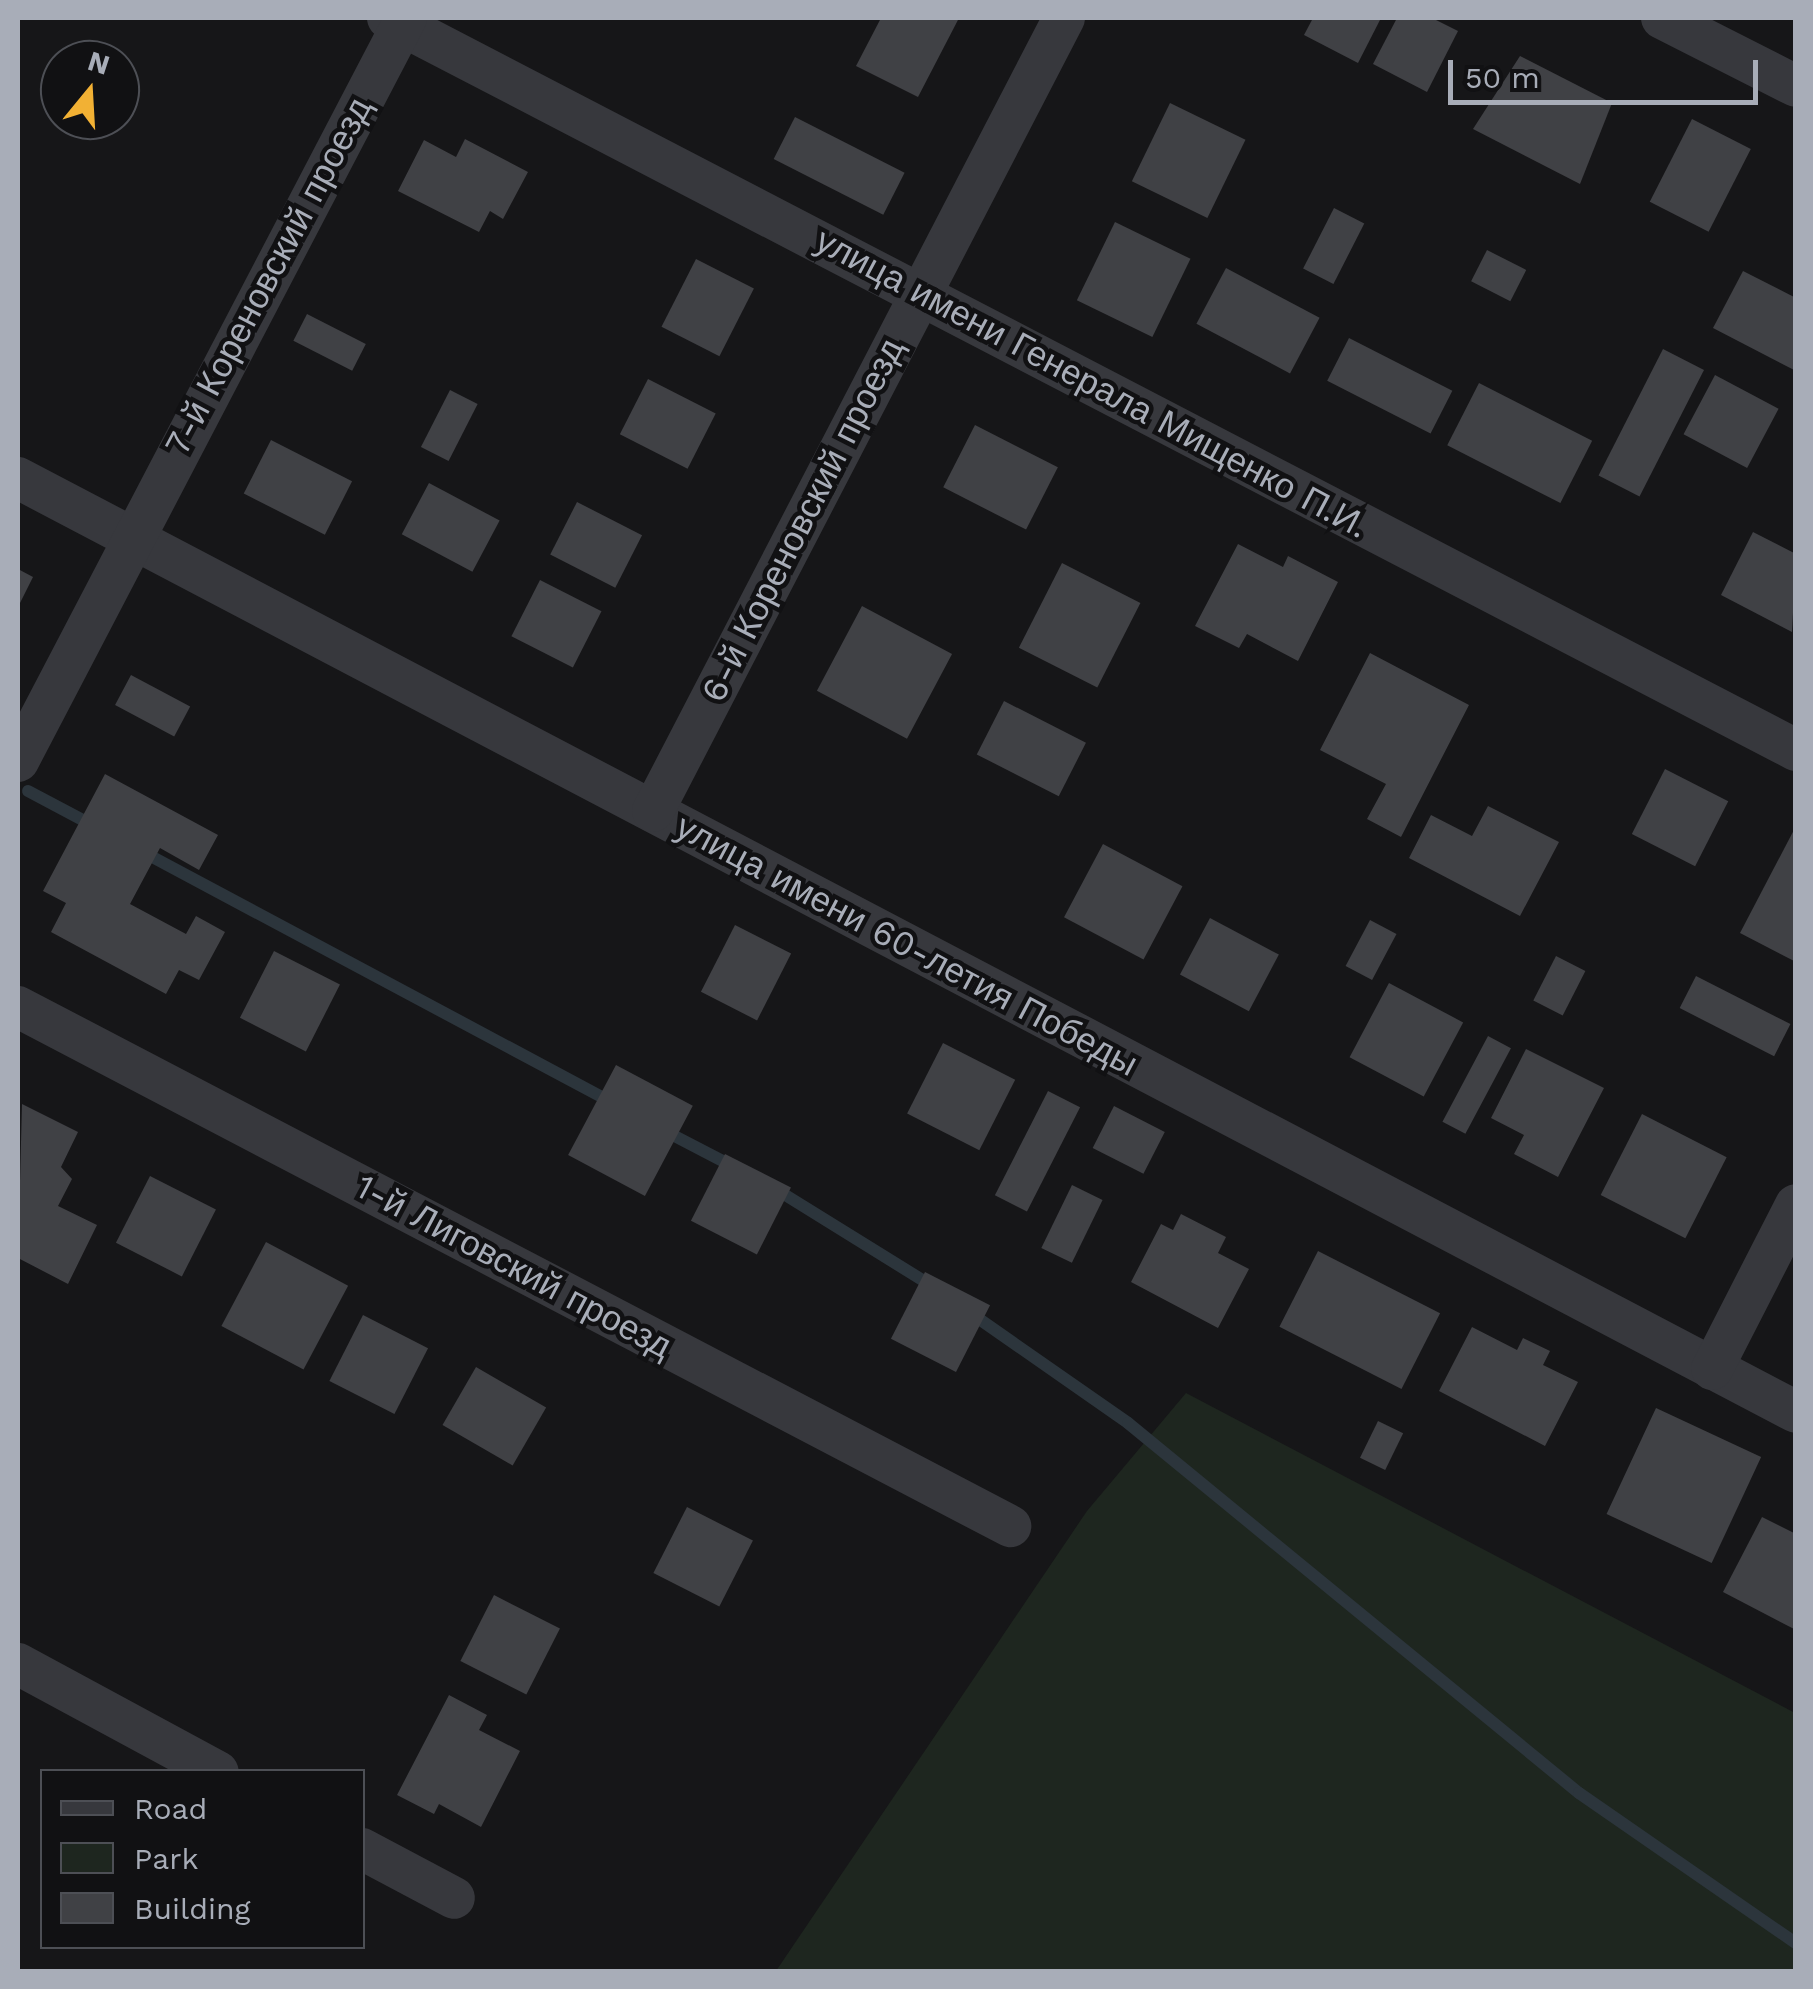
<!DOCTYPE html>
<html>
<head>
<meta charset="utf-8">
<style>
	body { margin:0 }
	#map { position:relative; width:1813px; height:1989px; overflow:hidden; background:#161618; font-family:"Work Sans",sans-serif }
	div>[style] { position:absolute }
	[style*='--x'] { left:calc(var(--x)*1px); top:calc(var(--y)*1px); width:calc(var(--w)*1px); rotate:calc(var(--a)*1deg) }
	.green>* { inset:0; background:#1e261f }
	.stream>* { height:12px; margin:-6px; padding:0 6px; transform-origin:6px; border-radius:6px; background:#2c353c }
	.building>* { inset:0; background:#404145; transform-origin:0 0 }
	.street>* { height:42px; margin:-21px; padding:0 21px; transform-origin:21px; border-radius:21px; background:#37383d }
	span { translate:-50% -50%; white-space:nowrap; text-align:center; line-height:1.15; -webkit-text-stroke:9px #111113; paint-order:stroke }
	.street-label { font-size:35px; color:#a8adb8 }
	.frame { position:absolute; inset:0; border:20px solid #a8adb8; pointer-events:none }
	.legend { position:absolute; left:40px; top:1769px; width:325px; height:180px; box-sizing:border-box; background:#111113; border:2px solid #4d4f55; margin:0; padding:12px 18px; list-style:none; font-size:30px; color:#a8adb8 }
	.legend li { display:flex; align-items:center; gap:20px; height:50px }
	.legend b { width:50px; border:2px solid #4d4f55 }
	.north { position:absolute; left:40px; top:40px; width:100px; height:100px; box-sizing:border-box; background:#111113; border:2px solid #4d4f55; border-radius:50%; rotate:18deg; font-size:28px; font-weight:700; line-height:40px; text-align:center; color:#a8adb8 }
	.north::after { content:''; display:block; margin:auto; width:35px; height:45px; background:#f2b134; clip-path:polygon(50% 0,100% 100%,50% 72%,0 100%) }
	.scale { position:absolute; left:1448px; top:60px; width:310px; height:45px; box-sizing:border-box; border:5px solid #a8adb8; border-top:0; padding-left:12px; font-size:30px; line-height:35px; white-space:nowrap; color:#a8adb8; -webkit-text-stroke:8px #111113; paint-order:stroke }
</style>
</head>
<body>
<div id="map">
	<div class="green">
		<i style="clip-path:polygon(1186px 1393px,1795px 1713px,1795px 1971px,776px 1971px,1087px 1511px)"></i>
	</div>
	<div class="stream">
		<i style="--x:28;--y:791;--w:75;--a:27.9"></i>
		<i style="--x:143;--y:852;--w:535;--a:28.1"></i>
		<i style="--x:663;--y:1130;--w:80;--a:27.5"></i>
		<i style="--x:774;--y:1188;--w:190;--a:31.8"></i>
		<i style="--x:972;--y:1314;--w:190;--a:34.9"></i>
		<i style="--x:1128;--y:1423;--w:583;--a:39.37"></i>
		<i style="--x:1579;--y:1793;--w:264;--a:34.7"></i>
	</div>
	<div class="building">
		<i style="clip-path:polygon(881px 18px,959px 18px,918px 97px,856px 66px)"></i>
		<i style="clip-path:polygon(1313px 18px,1381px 18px,1358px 63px,1304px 35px)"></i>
		<i style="clip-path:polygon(1397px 18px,1432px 18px,1458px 31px,1427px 92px,1373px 64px)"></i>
		<i style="clip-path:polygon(1520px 56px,1612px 103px,1580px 184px,1473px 129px)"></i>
		<i style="left:1170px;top:103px;width:84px;height:87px;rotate:26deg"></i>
		<i style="left:795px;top:117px;width:123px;height:47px;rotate:27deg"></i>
		<i style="left:1692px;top:119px;width:66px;height:93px;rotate:27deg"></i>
		<i style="clip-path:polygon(465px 139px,528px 172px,503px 219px,490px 211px,479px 232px,398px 191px,424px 140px,456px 157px)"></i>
		<i style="left:1334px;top:208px;width:34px;height:68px;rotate:27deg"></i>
		<i style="left:1115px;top:222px;width:84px;height:87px;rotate:26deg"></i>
		<i style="left:1487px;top:250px;width:44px;height:35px;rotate:27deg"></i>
		<i style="left:696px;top:259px;width:65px;height:76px;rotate:27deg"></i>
		<i style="left:1226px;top:268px;width:106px;height:63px;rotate:28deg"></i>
		<i style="clip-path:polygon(1743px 271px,1796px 298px,1796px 371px,1713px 328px)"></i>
		<i style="left:307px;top:314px;width:66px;height:30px;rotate:27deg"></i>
		<i style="left:1349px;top:338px;width:116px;height:48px;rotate:27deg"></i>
		<i style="left:1663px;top:349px;width:46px;height:142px;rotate:27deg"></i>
		<i style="left:1715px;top:375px;width:72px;height:67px;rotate:28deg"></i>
		<i style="left:648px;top:379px;width:76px;height:62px;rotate:27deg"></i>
		<i style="left:1479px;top:383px;width:127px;height:70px;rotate:27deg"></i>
		<i style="left:450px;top:390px;width:31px;height:64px;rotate:27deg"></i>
		<i style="left:975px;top:425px;width:93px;height:70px;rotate:27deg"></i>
		<i style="left:271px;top:440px;width:91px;height:60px;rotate:27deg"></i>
		<i style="left:429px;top:483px;width:80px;height:58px;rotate:28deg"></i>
		<i style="left:577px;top:502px;width:73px;height:59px;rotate:27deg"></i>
		<i style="clip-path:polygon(1753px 532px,1796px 554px,1792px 632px,1721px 595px)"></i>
		<i style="clip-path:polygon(1238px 544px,1283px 567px,1288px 556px,1338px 582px,1298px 661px,1247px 634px,1239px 648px,1195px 626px)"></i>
		<i style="left:1062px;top:563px;width:88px;height:95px;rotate:27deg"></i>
		<i style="clip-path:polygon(18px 569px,33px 577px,18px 607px)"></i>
		<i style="left:540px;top:580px;width:69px;height:63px;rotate:27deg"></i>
		<i style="left:862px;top:606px;width:102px;height:96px;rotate:28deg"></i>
		<i style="clip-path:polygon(1370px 653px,1469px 705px,1401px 837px,1367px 819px,1386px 784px,1320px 750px)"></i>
		<i style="left:131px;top:675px;width:67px;height:34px;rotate:28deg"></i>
		<i style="left:1004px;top:701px;width:92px;height:60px;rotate:27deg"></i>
		<i style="left:1665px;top:769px;width:71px;height:73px;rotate:27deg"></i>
		<i style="clip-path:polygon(105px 774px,218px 835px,199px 870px,160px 848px,130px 904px,186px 934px,196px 916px,225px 932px,199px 980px,179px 970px,166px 994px,51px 932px,66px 903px,43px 891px)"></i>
		<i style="clip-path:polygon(1488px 806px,1559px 842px,1520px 916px,1409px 858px,1431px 815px,1472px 836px)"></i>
		<i style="clip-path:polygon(1796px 826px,1796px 962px,1740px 933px)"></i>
		<i style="left:1103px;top:844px;width:90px;height:83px;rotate:28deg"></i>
		<i style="left:1210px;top:918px;width:78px;height:64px;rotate:28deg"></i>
		<i style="left:1370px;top:920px;width:30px;height:52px;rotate:28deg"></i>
		<i style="left:735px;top:925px;width:63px;height:75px;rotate:27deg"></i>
		<i style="left:274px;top:951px;width:74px;height:75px;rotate:27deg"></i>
		<i style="left:1556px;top:956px;width:33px;height:50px;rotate:27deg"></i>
		<i style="left:1696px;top:976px;width:106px;height:36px;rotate:27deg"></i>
		<i style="left:1389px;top:983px;width:84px;height:84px;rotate:28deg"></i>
		<i style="left:1488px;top:1036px;width:26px;height:97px;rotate:28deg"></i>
		<i style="left:943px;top:1043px;width:81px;height:79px;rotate:27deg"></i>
		<i style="clip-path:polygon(1526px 1049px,1604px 1088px,1558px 1177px,1514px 1154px,1524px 1135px,1491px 1118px)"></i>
		<i style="left:616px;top:1065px;width:87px;height:102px;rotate:28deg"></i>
		<i style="left:1048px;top:1091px;width:36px;height:117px;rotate:27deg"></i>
		<i style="clip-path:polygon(22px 1104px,78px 1132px,61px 1167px,72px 1179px,58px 1206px,97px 1225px,68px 1284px,18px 1258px)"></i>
		<i style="left:1114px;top:1106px;width:57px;height:47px;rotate:27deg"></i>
		<i style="left:1642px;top:1114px;width:95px;height:91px;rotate:27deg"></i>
		<i style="left:725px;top:1154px;width:74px;height:75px;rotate:27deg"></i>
		<i style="left:150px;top:1176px;width:74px;height:75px;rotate:27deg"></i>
		<i style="left:1072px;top:1185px;width:34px;height:70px;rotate:26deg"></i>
		<i style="clip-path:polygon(1181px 1214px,1226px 1237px,1218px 1253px,1249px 1269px,1218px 1328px,1131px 1282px,1161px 1224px,1173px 1230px)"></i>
		<i style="left:266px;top:1242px;width:93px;height:95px;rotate:28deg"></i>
		<i style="left:1318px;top:1251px;width:137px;height:85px;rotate:27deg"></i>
		<i style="left:925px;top:1272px;width:73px;height:75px;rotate:27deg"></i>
		<i style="left:363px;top:1315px;width:73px;height:74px;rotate:27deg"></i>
		<i style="clip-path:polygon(1472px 1327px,1517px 1350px,1523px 1338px,1550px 1351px,1543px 1365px,1578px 1382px,1545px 1446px,1439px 1391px)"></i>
		<i style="left:476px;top:1367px;width:81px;height:67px;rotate:30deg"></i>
		<i style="left:1656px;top:1408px;width:116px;height:117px;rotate:25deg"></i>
		<i style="left:1378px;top:1421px;width:28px;height:41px;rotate:26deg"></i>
		<i style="left:687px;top:1507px;width:74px;height:74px;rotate:27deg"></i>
		<i style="clip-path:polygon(1762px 1517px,1796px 1534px,1796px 1630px,1723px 1592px)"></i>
		<i style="left:494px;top:1595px;width:74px;height:74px;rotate:27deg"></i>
		<i style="clip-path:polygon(449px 1695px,487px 1715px,479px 1730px,520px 1751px,481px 1827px,439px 1804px,434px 1814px,397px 1795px)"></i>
	</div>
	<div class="street">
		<i style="--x:388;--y:18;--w:1587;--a:27.47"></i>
		<i style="--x:1662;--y:18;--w:150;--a:26.9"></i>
		<i style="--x:18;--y:478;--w:2008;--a:27.71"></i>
		<i style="--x:18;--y:761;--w:838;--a:-62.43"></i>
		<i style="--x:653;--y:811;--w:893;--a:-62.6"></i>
		<i style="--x:18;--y:1007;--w:1120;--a:27.62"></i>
		<i style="--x:1712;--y:1369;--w:184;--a:-62.9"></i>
		<i style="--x:18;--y:1664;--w:227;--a:28.4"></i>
		<i style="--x:362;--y:1849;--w:104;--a:28"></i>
	</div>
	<div class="street-label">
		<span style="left:268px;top:276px;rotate:-62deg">7-й Кореновский проезд</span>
		<span style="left:1092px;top:383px;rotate:28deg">улица имени Генерала Мищенко П.И.</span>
		<span style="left:802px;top:520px;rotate:-63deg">6-й Кореновский проезд</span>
		<span style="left:907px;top:945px;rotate:28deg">улица имени 60-летия Победы</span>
		<span style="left:514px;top:1266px;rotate:28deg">1-й Лиговский проезд</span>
	</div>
	<div class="frame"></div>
	<ul class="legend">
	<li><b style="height:12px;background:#37383d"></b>Road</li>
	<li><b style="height:28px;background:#1e261f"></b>Park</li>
	<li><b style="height:28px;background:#404145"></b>Building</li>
	</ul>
	<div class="north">N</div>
	<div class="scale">50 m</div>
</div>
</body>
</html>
